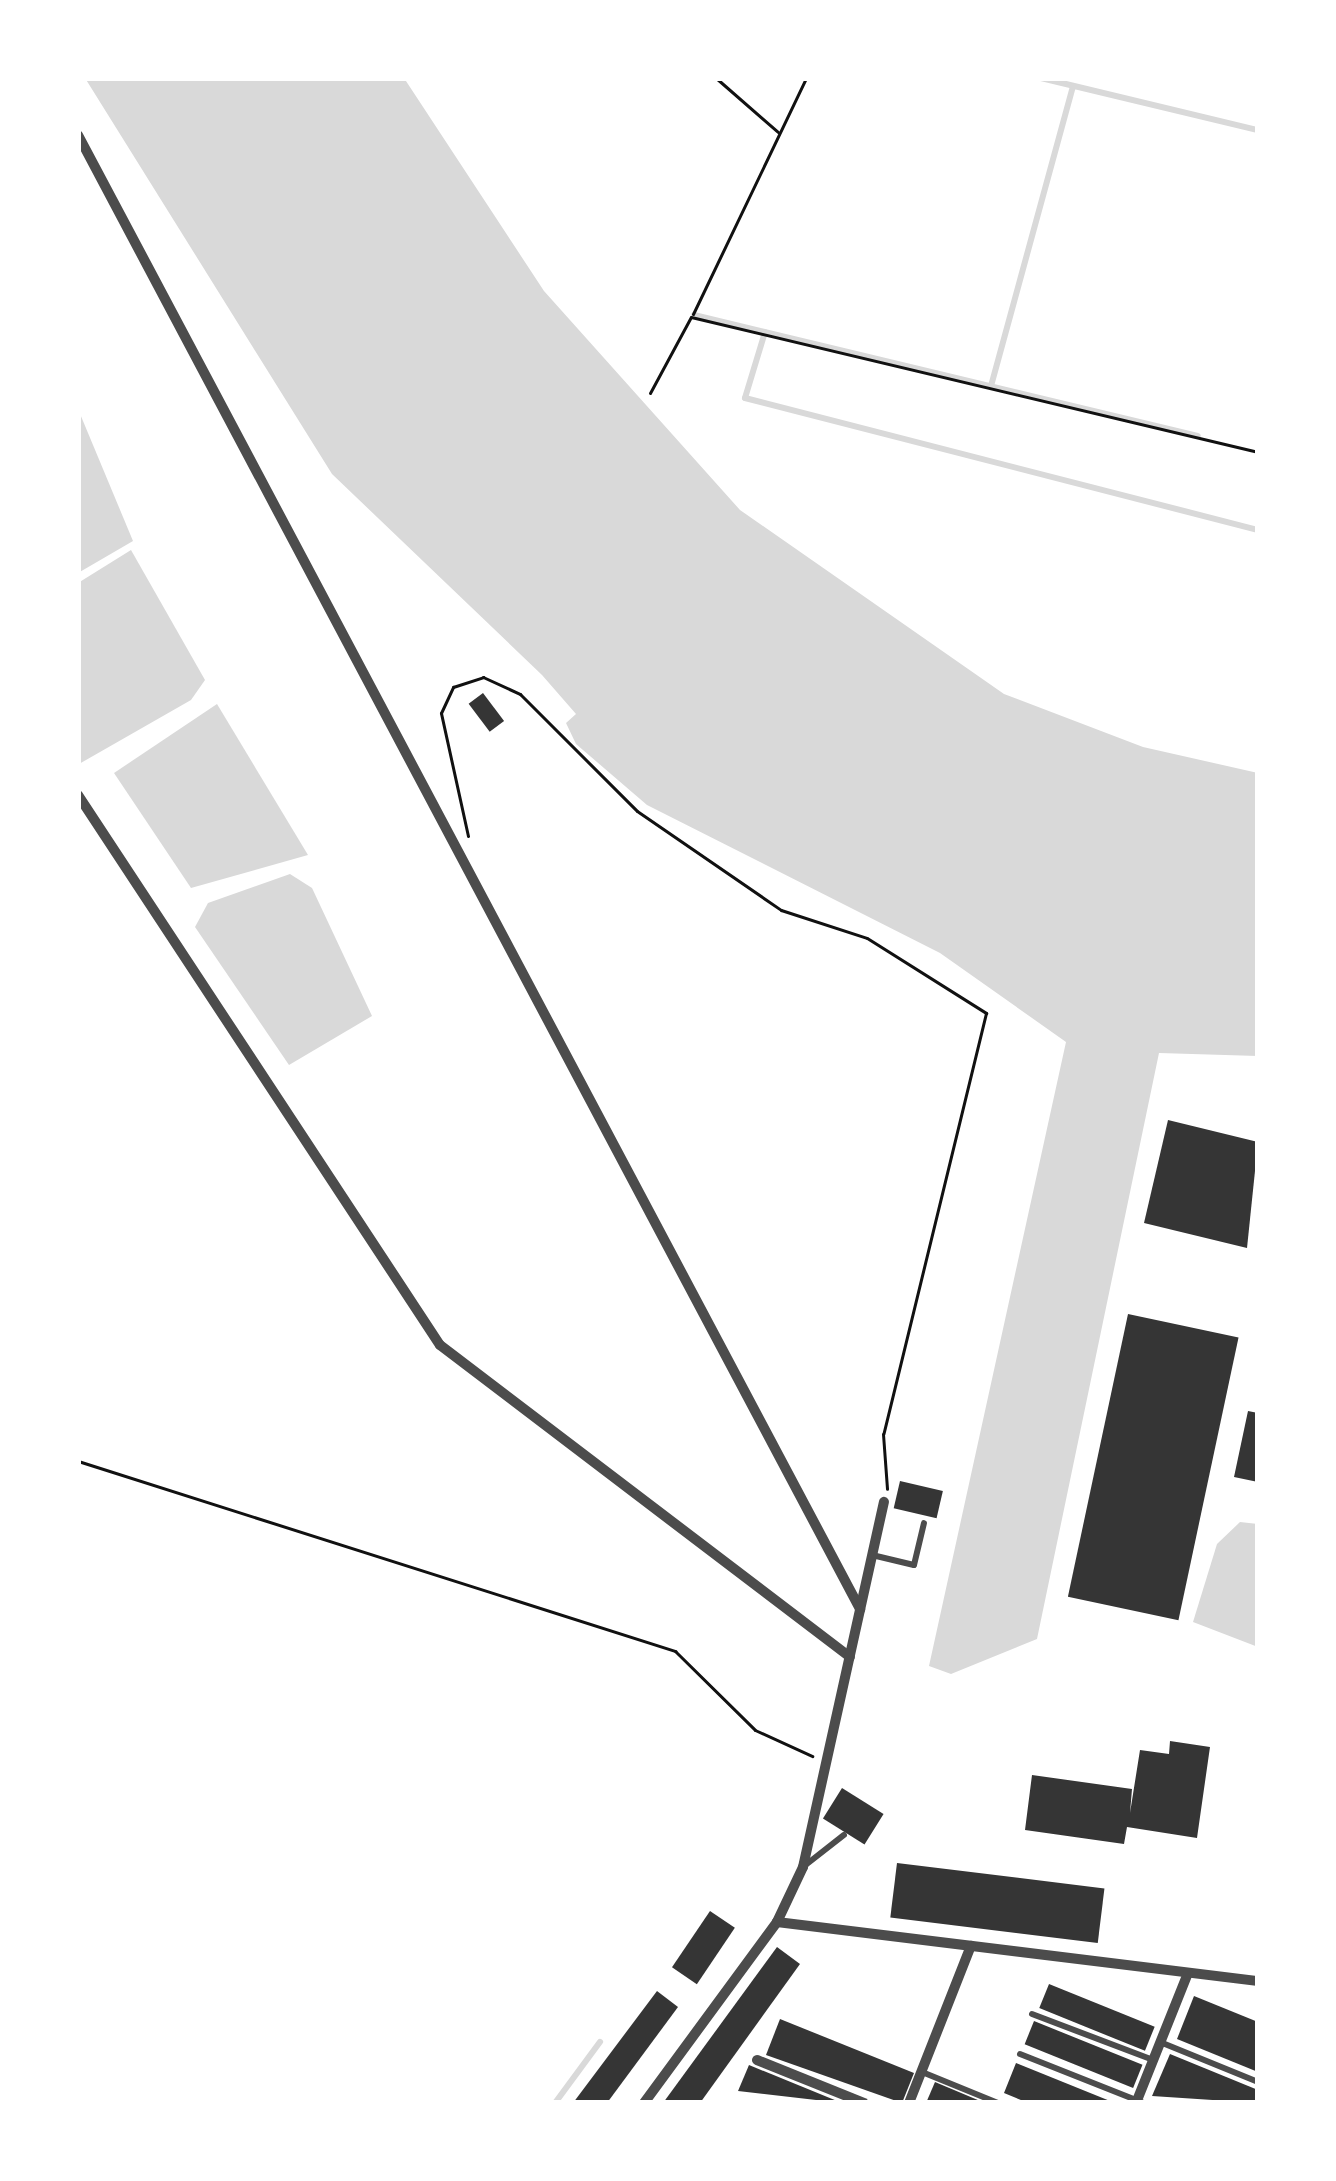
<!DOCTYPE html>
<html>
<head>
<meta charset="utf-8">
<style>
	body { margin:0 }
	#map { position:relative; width:1336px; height:2181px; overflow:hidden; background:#fff; font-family:"Golos Text",sans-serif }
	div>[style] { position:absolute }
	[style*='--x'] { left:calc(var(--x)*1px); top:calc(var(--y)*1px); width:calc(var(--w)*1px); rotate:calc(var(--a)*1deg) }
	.water>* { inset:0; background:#d9d9d9 }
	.stream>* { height:6px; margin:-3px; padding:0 3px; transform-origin:3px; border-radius:3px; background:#d9d9d9 }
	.building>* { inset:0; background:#353535; transform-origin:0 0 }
	.path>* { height:3px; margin:-1.5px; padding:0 1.5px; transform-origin:1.5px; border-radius:1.5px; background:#111 }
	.service>* { height:6px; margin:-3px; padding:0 3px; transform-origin:3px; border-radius:3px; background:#4c4c4c }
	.minor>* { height:10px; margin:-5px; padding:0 5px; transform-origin:5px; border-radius:5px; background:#4c4c4c }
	span { translate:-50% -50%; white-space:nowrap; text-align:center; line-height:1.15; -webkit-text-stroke:9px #fff; paint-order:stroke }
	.frame { position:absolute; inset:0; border:81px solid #fff; pointer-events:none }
</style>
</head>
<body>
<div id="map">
	<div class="water">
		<i style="clip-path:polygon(85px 78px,404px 78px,544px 291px,740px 510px,1004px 694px,1143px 747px,1258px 773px,1258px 1056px,1159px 1053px,1037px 1639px,951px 1674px,929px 1666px,1066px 1042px,940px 953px,647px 805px,576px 744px,566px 723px,576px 714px,542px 675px,332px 474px)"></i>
		<i style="clip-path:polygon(78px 409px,133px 541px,78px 573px)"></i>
		<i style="clip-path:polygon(131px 550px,205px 680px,191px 700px,79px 764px,78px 583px)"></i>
		<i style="clip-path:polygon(217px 704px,308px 855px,191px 888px,114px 773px)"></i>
		<i style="clip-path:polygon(290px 874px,312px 888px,372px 1016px,289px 1065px,195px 927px,208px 903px)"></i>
		<i style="clip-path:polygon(1240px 1522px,1258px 1524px,1258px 1647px,1193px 1622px,1217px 1544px)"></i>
	</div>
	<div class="stream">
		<i style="--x:1041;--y:78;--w:223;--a:13.5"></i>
		<i style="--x:694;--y:315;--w:518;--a:13.5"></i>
		<i style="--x:765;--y:332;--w:69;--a:106.9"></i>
		<i style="--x:745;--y:398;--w:530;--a:14.43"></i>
		<i style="--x:991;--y:386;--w:311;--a:-74.7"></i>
		<i style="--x:555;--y:2103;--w:76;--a:-53.6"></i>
	</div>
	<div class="building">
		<i style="left:483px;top:693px;width:35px;height:18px;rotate:53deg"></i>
		<i style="clip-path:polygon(1168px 1120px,1258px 1142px,1247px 1248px,1144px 1223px)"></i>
		<i style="left:1128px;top:1314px;width:113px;height:289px;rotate:12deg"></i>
		<i style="clip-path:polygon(1248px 1411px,1258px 1413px,1258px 1482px,1234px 1477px)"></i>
		<i style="left:900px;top:1481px;width:44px;height:28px;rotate:13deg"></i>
		<i style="clip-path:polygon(1170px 1741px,1210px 1747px,1197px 1838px,1127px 1827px,1124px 1844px,1025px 1830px,1032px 1775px,1132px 1789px,1130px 1813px,1140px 1750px,1169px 1754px)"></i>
		<i style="left:842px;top:1788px;width:49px;height:36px;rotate:32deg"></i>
		<i style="left:897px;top:1863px;width:209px;height:55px;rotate:7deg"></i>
		<i style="left:710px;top:1911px;width:30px;height:68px;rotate:34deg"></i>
		<i style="clip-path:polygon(777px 1947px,800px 1964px,700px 2103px,663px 2103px)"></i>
		<i style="left:1049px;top:1984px;width:114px;height:26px;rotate:22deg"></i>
		<i style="clip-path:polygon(657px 1991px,678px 2007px,607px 2103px,573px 2103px)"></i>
		<i style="clip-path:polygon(1194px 1996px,1258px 2022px,1258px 2072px,1177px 2039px)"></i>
		<i style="clip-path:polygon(780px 2019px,914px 2073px,902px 2103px,766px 2055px)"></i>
		<i style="left:1034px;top:2021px;width:117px;height:25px;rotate:22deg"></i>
		<i style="clip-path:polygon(1170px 2054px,1258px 2090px,1258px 2103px,1152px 2096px)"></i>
		<i style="clip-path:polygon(1016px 2063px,1115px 2103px,1028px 2103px,1004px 2093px)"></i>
		<i style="clip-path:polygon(749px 2065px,842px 2103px,738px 2091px)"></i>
		<i style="clip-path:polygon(935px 2082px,985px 2103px,926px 2103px)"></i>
	</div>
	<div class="path">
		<i style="--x:716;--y:78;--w:82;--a:41.1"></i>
		<i style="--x:693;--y:314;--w:262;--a:-64.4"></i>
		<i style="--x:650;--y:393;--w:86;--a:-61.7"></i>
		<i style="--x:691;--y:317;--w:583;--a:13.39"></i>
		<i style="--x:468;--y:836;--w:126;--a:-102.4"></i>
		<i style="--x:441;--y:713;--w:29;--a:-65"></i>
		<i style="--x:453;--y:687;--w:32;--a:-18"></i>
		<i style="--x:483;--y:677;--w:41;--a:24.7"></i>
		<i style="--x:520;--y:694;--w:165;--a:45"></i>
		<i style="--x:637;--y:811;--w:175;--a:34.5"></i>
		<i style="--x:781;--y:910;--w:90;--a:18"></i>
		<i style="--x:867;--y:938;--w:141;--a:32.2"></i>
		<i style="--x:986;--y:1013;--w:433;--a:103.7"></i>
		<i style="--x:883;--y:1434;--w:55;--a:85.8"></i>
		<i style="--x:78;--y:1461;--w:627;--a:17.65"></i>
		<i style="--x:675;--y:1651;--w:112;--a:44.6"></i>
		<i style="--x:755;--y:1730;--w:63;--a:24.5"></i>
	</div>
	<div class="service">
		<i style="--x:872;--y:1555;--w:43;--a:13.4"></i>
		<i style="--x:914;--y:1565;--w:43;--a:-76.6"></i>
		<i style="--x:803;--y:1867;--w:52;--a:-38"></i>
		<i style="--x:1032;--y:2014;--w:129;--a:20.8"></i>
		<i style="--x:1160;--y:2042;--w:106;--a:22.2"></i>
		<i style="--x:1020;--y:2054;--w:133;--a:21.6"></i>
		<i style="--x:922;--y:2072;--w:82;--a:22.2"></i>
	</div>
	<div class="minor">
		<i style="--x:78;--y:135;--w:1669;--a:62.05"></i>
		<i style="--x:78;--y:795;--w:658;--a:56.65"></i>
		<i style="--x:440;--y:1345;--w:515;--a:37.27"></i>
		<i style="--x:777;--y:1922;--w:485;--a:7"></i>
		<i style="--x:757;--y:2060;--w:115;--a:21.9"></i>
		<i style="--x:644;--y:2103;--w:225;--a:-53.7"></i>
		<i style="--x:777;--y:1922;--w:61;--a:-64.7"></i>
		<i style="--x:803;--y:1867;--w:374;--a:-77.5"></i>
		<i style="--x:909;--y:2103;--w:169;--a:-68.5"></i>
		<i style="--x:1136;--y:2103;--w:140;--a:-68.2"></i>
	</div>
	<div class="frame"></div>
</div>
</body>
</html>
